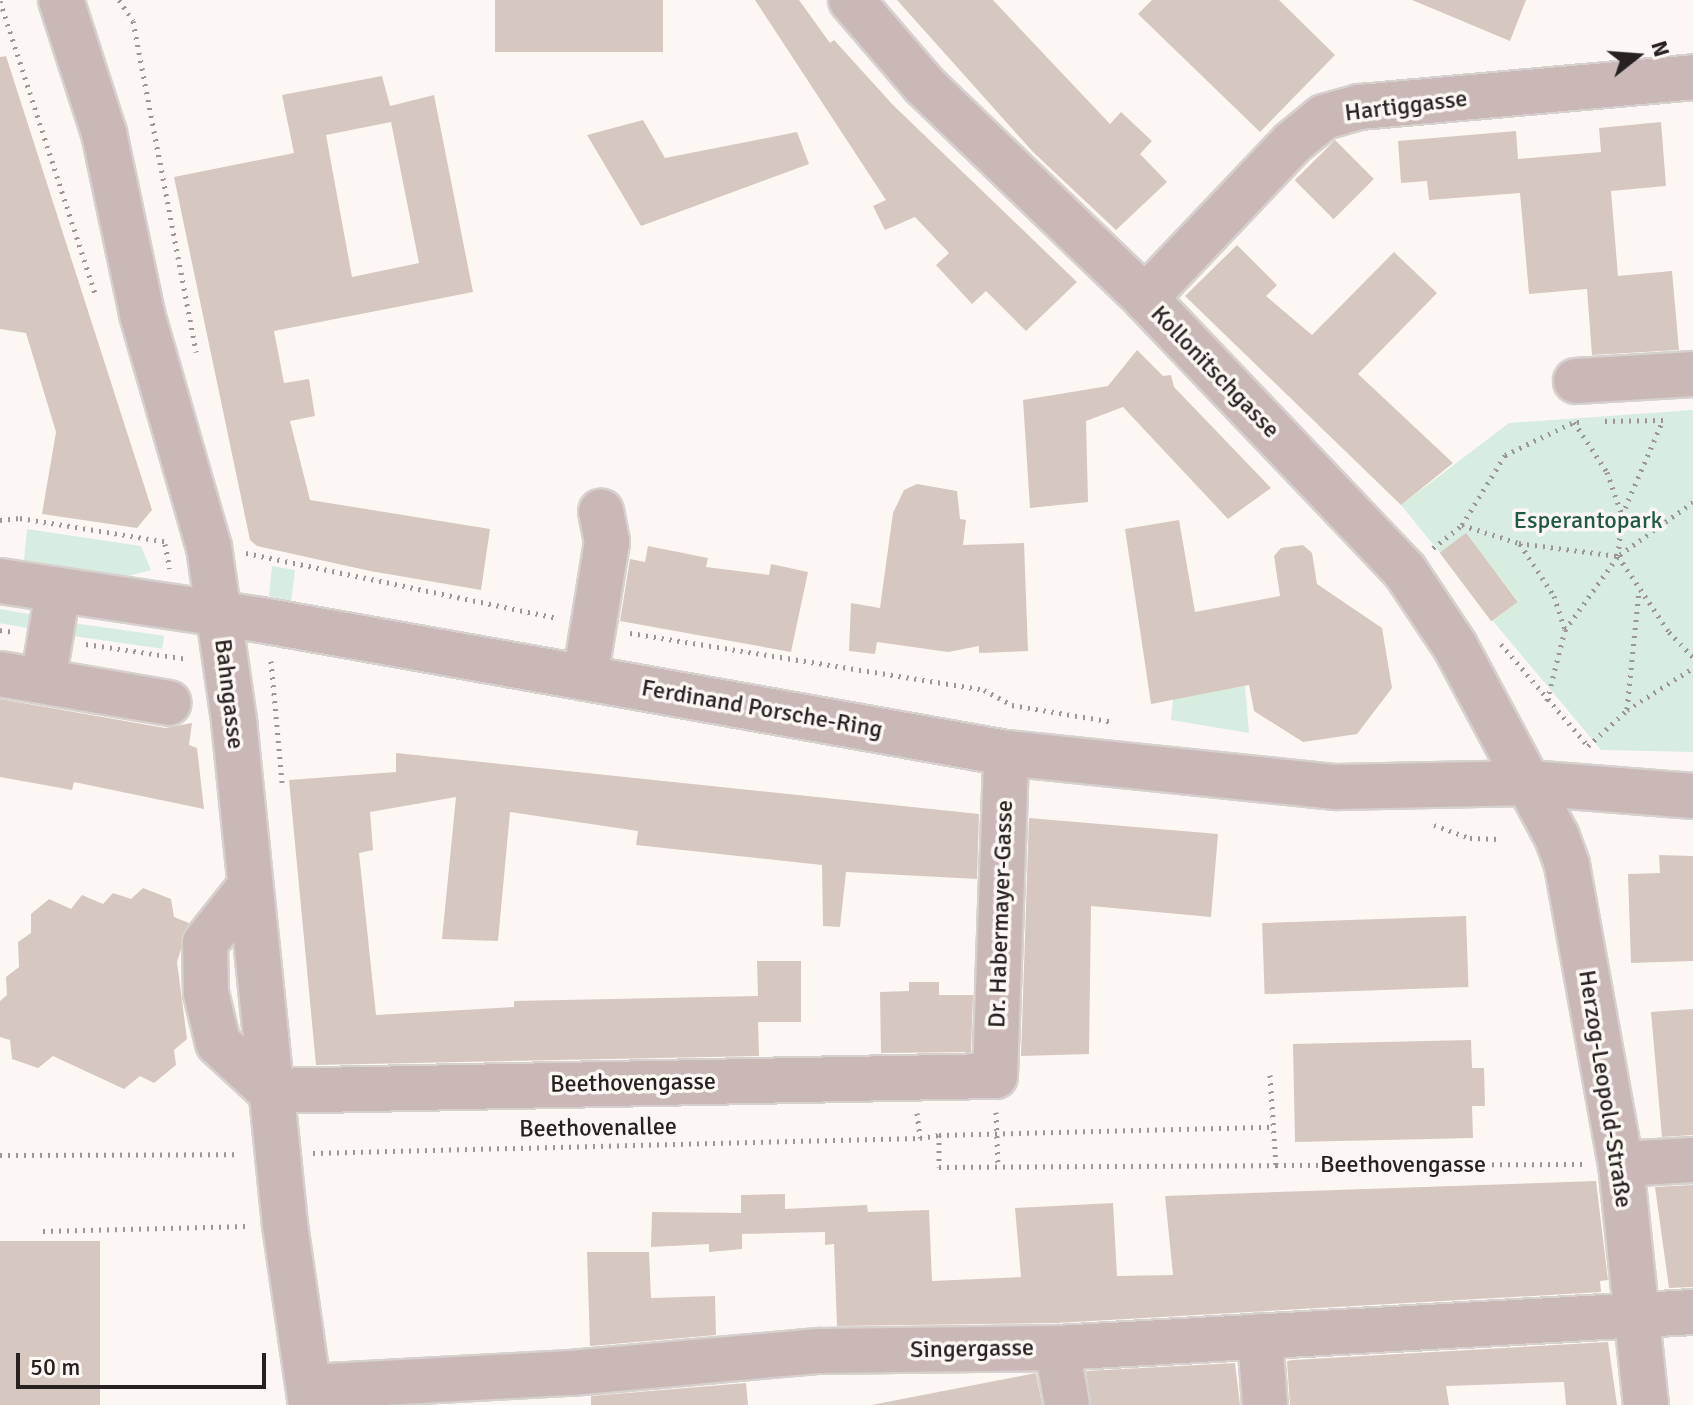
<!DOCTYPE html>
<html>
<head>
<meta charset="utf-8">
<style>
	body { margin:0 }
	#map { position:relative; width:1693px; height:1405px; overflow:hidden; background:#fdf7f4; font-family:Signika,sans-serif }
	div>[style] { position:absolute }
	[style*='--x'] { left:calc(var(--x)*1px); top:calc(var(--y)*1px); width:calc(var(--w)*1px); rotate:calc(var(--a)*1deg) }
	.green>* { inset:0; background:#d6ede0; transform-origin:0 0 }
	.building>* { inset:0; background:#d6c7c1; transform-origin:0 0 }
	.path>* { height:5px; margin-top:-2.5px; transform-origin:0; background:repeating-linear-gradient(90deg,#9c9794 0 2px,transparent 0 8px) }
	.roads { filter:drop-shadow(2px 0 #d6d1ce) drop-shadow(-2px 0 #d6d1ce) drop-shadow(0 2px #d6d1ce) drop-shadow(0 -2px #d6d1ce) }
	.minor>* { height:44px; margin:-22px; padding:0 22px; transform-origin:22px; border-radius:22px; background:#cab8b6 }
	span { translate:-50% -50%; white-space:nowrap; text-align:center; line-height:1.15; -webkit-text-stroke:7px #fdf7f4; paint-order:stroke }
	.street-label { font-size:24px; color:#27221f }
	.park-label { font-size:24px; color:#1f5a41 }
	.north { position:absolute; left:1597px; top:16px; width:80px; height:80px; -webkit-text-stroke:6px #fdf7f4; paint-order:stroke; rotate:73deg; font-size:22px; font-weight:700; line-height:32px; text-align:center; color:#27221f }
	.north::after { content:''; display:block; margin:auto; width:28px; height:36px; background:#27221f; clip-path:polygon(50% 0,100% 100%,50% 72%,0 100%) }
	.scale { position:absolute; left:16px; top:1353px; width:250px; height:36px; box-sizing:border-box; border:4px solid #27221f; border-top:0; padding-left:10px; font-size:24px; line-height:28px; white-space:nowrap; color:#27221f; -webkit-text-stroke:6px #fdf7f4; paint-order:stroke }
</style>
</head>
<body>
<div id="map">
	<div class="green">
		<i style="clip-path:polygon(1693px 410px,1693px 752px,1601px 750px,1493px 621px,1518px 601px,1466px 534px,1440px 553px,1401px 505px,1509px 423px)"></i>
		<i style="clip-path:polygon(27px 529px,141px 546px,151px 570px,128px 576px,24px 560px)"></i>
		<i style="clip-path:polygon(272px 566px,295px 570px,291px 602px,269px 596px)"></i>
		<i style="left:0;top:609px;width:40px;height:14px;rotate:10deg"></i>
		<i style="left:66px;top:622px;width:99px;height:13px;rotate:8deg"></i>
		<i style="clip-path:polygon(1245px 686px,1249px 733px,1171px 720px,1173px 699px)"></i>
	</div>
	<div class="building">
		<i style="left:495px;top:0;width:168px;height:52px"></i>
		<i style="clip-path:polygon(755px 0,799px 0,830px 43px,834px 40px,893px 105px,1077px 282px,1026px 331px,986px 291px,972px 304px,936px 265px,949px 253px,915px 217px,885px 230px,873px 206px,886px 200px)"></i>
		<i style="clip-path:polygon(897px 0,993px 0,1110px 124px,1121px 112px,1152px 141px,1140px 154px,1167px 182px,1116px 230px,1033px 152px)"></i>
		<i style="clip-path:polygon(1152px 0,1279px 0,1335px 55px,1260px 132px,1138px 14px)"></i>
		<i style="clip-path:polygon(1412px 0,1526px 0,1510px 41px)"></i>
		<i style="clip-path:polygon(6px 56px,152px 510px,137px 528px,42px 514px,56px 432px,26px 333px,0 329px,0 57px)"></i>
		<i style="clip-path:polygon(evenodd,382px 76px,390px 106px,434px 95px,473px 292px,274px 331px,284px 383px,309px 379px,315px 416px,290px 421px,310px 500px,490px 529px,481px 590px,370px 571px,257px 546px,250px 540px,174px 177px,294px 153px,282px 95px,382px 76px,391px 122px,419px 263px,352px 277px,326px 135px,391px 122px)"></i>
		<i style="clip-path:polygon(643px 120px,665px 158px,797px 132px,809px 164px,641px 226px,587px 135px)"></i>
		<i style="clip-path:polygon(1661px 122px,1666px 186px,1611px 191px,1618px 276px,1672px 271px,1679px 350px,1592px 355px,1587px 289px,1529px 294px,1520px 193px,1429px 200px,1427px 181px,1401px 183px,1398px 141px,1516px 131px,1518px 159px,1601px 152px,1599px 128px)"></i>
		<i style="left:1335px;top:140px;width:55px;height:57px;rotate:45deg"></i>
		<i style="clip-path:polygon(1237px 245px,1277px 285px,1266px 296px,1312px 335px,1394px 252px,1437px 293px,1358px 374px,1453px 463px,1401px 505px,1185px 296px)"></i>
		<i style="clip-path:polygon(1137px 350px,1163px 376px,1171px 375px,1174px 387px,1271px 488px,1228px 519px,1123px 407px,1086px 421px,1088px 502px,1030px 508px,1023px 400px,1108px 386px)"></i>
		<i style="clip-path:polygon(917px 484px,957px 491px,960px 519px,966px 520px,963px 545px,1024px 543px,1028px 651px,979px 653px,979px 646px,948px 652px,877px 642px,875px 654px,849px 651px,851px 603px,880px 608px,893px 513px,904px 490px)"></i>
		<i style="clip-path:polygon(1179px 520px,1195px 612px,1280px 596px,1274px 556px,1281px 548px,1303px 545px,1312px 553px,1317px 584px,1382px 628px,1392px 688px,1357px 734px,1303px 742px,1254px 711px,1249px 685px,1151px 704px,1125px 529px)"></i>
		<i style="left:1466px;top:533px;width:86px;height:33px;rotate:53deg"></i>
		<i style="clip-path:polygon(648px 546px,708px 558px,706px 567px,769px 575px,771px 564px,808px 572px,791px 652px,620px 621px,630px 559px,645px 562px)"></i>
		<i style="clip-path:polygon(0 699px,165px 728px,192px 723px,189px 745px,197px 748px,204px 809px,74px 782px,72px 790px,0 777px)"></i>
		<i style="clip-path:polygon(396px 753px,979px 814px,977px 879px,846px 872px,840px 927px,823px 926px,822px 865px,636px 845px,638px 831px,510px 812px,498px 941px,442px 939px,456px 797px,370px 812px,373px 850px,359px 853px,376px 1015px,514px 1007px,514px 1001px,758px 996px,757px 961px,801px 961px,801px 1022px,758px 1022px,759px 1056px,316px 1065px,289px 780px,396px 772px)"></i>
		<i style="clip-path:polygon(1029px 818px,1218px 834px,1211px 917px,1091px 906px,1089px 1054px,1021px 1056px)"></i>
		<i style="clip-path:polygon(1659px 855px,1693px 856px,1693px 961px,1631px 963px,1628px 874px,1660px 873px)"></i>
		<i style="clip-path:polygon(143px 888px,171px 899px,174px 917px,189px 923px,177px 962px,187px 1039px,174px 1050px,176px 1065px,154px 1083px,140px 1076px,124px 1089px,53px 1056px,38px 1068px,12px 1059px,10px 1040px,0 1037px,0 1001px,7px 995px,6px 977px,19px 967px,18px 942px,31px 933px,31px 914px,49px 899px,71px 909px,82px 895px,103px 904px,113px 893px,131px 899px)"></i>
		<i style="left:1466px;top:916px;width:71px;height:204px;rotate:88deg"></i>
		<i style="clip-path:polygon(909px 982px,939px 982px,939px 995px,973px 995px,971px 1052px,881px 1053px,880px 992px,909px 991px)"></i>
		<i style="clip-path:polygon(1693px 1009px,1693px 1135px,1662px 1137px,1651px 1012px)"></i>
		<i style="clip-path:polygon(1471px 1040px,1472px 1068px,1484px 1068px,1485px 1106px,1472px 1106px,1473px 1138px,1295px 1142px,1293px 1044px)"></i>
		<i style="clip-path:polygon(1596px 1181px,1608px 1280px,1600px 1281px,1601px 1292px,1056px 1323px,837px 1326px,834px 1244px,825px 1245px,825px 1232px,742px 1234px,742px 1249px,709px 1252px,709px 1244px,651px 1247px,652px 1212px,741px 1213px,741px 1195px,785px 1194px,785px 1209px,867px 1205px,868px 1212px,929px 1210px,932px 1281px,1021px 1277px,1015px 1208px,1113px 1203px,1117px 1276px,1173px 1275px,1165px 1196px)"></i>
		<i style="clip-path:polygon(1693px 1185px,1693px 1287px,1669px 1288px,1655px 1187px)"></i>
		<i style="left:100px;top:1241px;width:164px;height:100px;rotate:90deg"></i>
		<i style="clip-path:polygon(587px 1252px,649px 1252px,651px 1298px,715px 1296px,716px 1335px,590px 1346px)"></i>
		<i style="clip-path:polygon(1608px 1342px,1617px 1405px,1566px 1405px,1564px 1382px,1446px 1386px,1449px 1405px,1290px 1405px,1287px 1361px,1293px 1360px)"></i>
		<i style="clip-path:polygon(1235px 1363px,1240px 1405px,1091px 1405px,1086px 1371px)"></i>
		<i style="left:1036px;top:1373px;width:33px;height:170px;rotate:79deg"></i>
		<i style="clip-path:polygon(746px 1383px,748px 1405px,591px 1405px,591px 1396px)"></i>
	</div>
	<div class="path">
		<i style="--x:119;--y:0;--w:25;--a:56"></i>
		<i style="--x:133;--y:21;--w:337;--a:79.2"></i>
		<i style="--x:0;--y:1;--w:311;--a:72"></i>
		<i style="--x:1579;--y:422;--w:5;--a:180"></i>
		<i style="--x:1574;--y:422;--w:60;--a:56.6"></i>
		<i style="--x:1607;--y:472;--w:46;--a:70.8"></i>
		<i style="--x:1693;--y:502;--w:92;--a:144.2"></i>
		<i style="--x:1618;--y:556;--w:92;--a:56.1"></i>
		<i style="--x:1669;--y:632;--w:35;--a:46"></i>
		<i style="--x:0;--y:520;--w:20;--a:-6"></i>
		<i style="--x:20;--y:518;--w:151;--a:9.2"></i>
		<i style="--x:1462;--y:525;--w:82;--a:-58.4"></i>
		<i style="--x:1505;--y:455;--w:76;--a:-25.6"></i>
		<i style="--x:165;--y:544;--w:25;--a:79"></i>
		<i style="--x:1520;--y:544;--w:62;--a:56.8"></i>
		<i style="--x:1554;--y:596;--w:36;--a:72"></i>
		<i style="--x:1433;--y:548;--w:37;--a:-38"></i>
		<i style="--x:1462;--y:525;--w:60;--a:17.5"></i>
		<i style="--x:1519;--y:543;--w:100;--a:7.5"></i>
		<i style="--x:246;--y:553;--w:318;--a:11.8"></i>
		<i style="--x:0;--y:630;--w:13;--a:9"></i>
		<i style="--x:630;--y:633;--w:359;--a:9.1"></i>
		<i style="--x:984;--y:690;--w:32;--a:28"></i>
		<i style="--x:1012;--y:705;--w:103;--a:9.5"></i>
		<i style="--x:86;--y:644;--w:102;--a:8.4"></i>
		<i style="--x:1501;--y:644;--w:134;--a:49.5"></i>
		<i style="--x:1588;--y:746;--w:53;--a:-42.7"></i>
		<i style="--x:1627;--y:710;--w:78;--a:-32.5"></i>
		<i style="--x:271;--y:661;--w:122;--a:84.8"></i>
		<i style="--x:1547;--y:701;--w:73;--a:-75.8"></i>
		<i style="--x:1565;--y:630;--w:91;--a:-54.4"></i>
		<i style="--x:1618;--y:556;--w:41;--a:-84.4"></i>
		<i style="--x:1622;--y:515;--w:103;--a:-66.7"></i>
		<i style="--x:1663;--y:420;--w:62;--a:179.1"></i>
		<i style="--x:1627;--y:709;--w:119;--a:-84.2"></i>
		<i style="--x:1434;--y:825;--w:38;--a:20"></i>
		<i style="--x:1470;--y:838;--w:29;--a:2"></i>
		<i style="--x:1270;--y:1075;--w:90;--a:86.2"></i>
		<i style="--x:1276;--y:1165;--w:308;--a:-0.2"></i>
		<i style="--x:996;--y:1112;--w:54;--a:87.9"></i>
		<i style="--x:917;--y:1113;--w:25;--a:83"></i>
		<i style="--x:920;--y:1138;--w:19;--a:-9"></i>
		<i style="--x:939;--y:1135;--w:32;--a:90"></i>
		<i style="--x:939;--y:1167;--w:337;--a:-0.3"></i>
		<i style="--x:939;--y:1135;--w:334;--a:-1.4"></i>
		<i style="--x:313;--y:1153;--w:607;--a:-1.42"></i>
		<i style="--x:0;--y:1155;--w:239;--a:-0.2"></i>
		<i style="--x:43;--y:1231;--w:205;--a:-1.4"></i>
	</div>
	<div class="roads">
		<div class="minor">
			<i style="--x:61;--y:0;--w:140;--a:72.1"></i>
			<i style="--x:104;--y:133;--w:185;--a:78.1"></i>
			<i style="--x:142;--y:314;--w:242;--a:74"></i>
			<i style="--x:209;--y:547;--w:176;--a:81.8"></i>
			<i style="--x:234;--y:721;--w:507;--a:84.22"></i>
			<i style="--x:285;--y:1225;--w:182;--a:81.8"></i>
			<i style="--x:851;--y:0;--w:112;--a:49.3"></i>
			<i style="--x:924;--y:85;--w:307;--a:43.9"></i>
			<i style="--x:1145;--y:298;--w:377;--a:46.4"></i>
			<i style="--x:1405;--y:571;--w:90;--a:56.3"></i>
			<i style="--x:1455;--y:646;--w:217;--a:61.9"></i>
			<i style="--x:1557;--y:837;--w:30;--a:70"></i>
			<i style="--x:1567;--y:865;--w:304;--a:79.8"></i>
			<i style="--x:1621;--y:1164;--w:242;--a:84.1"></i>
			<i style="--x:1145;--y:298;--w:214;--a:-46.5"></i>
			<i style="--x:1292;--y:143;--w:41;--a:-39.1"></i>
			<i style="--x:1324;--y:117;--w:37;--a:-16"></i>
			<i style="--x:1360;--y:107;--w:334;--a:-5.1"></i>
			<i style="--x:1576;--y:381;--w:117;--a:-3.4"></i>
			<i style="--x:0;--y:581;--w:264;--a:8.5"></i>
			<i style="--x:261;--y:620;--w:757;--a:10.12"></i>
			<i style="--x:1006;--y:753;--w:332;--a:5.9"></i>
			<i style="--x:1336;--y:787;--w:193;--a:-1.2"></i>
			<i style="--x:1529;--y:783;--w:165;--a:4.5"></i>
			<i style="--x:0;--y:674;--w:171;--a:9.7"></i>
			<i style="--x:585;--y:678;--w:138;--a:-80.8"></i>
			<i style="--x:607;--y:542;--w:31;--a:-101"></i>
			<i style="--x:43;--y:681;--w:92;--a:-80.6"></i>
			<i style="--x:248;--y:889;--w:69;--a:128.5"></i>
			<i style="--x:205;--y:943;--w:50;--a:88.9"></i>
			<i style="--x:206;--y:993;--w:51;--a:76.5"></i>
			<i style="--x:218;--y:1043;--w:71;--a:42.7"></i>
			<i style="--x:270;--y:1091;--w:725;--a:-1.19"></i>
			<i style="--x:995;--y:1076;--w:323;--a:-88"></i>
			<i style="--x:1621;--y:1164;--w:72;--a:-3.2"></i>
			<i style="--x:1260;--y:1336;--w:69;--a:85.9"></i>
			<i style="--x:1057;--y:1348;--w:58;--a:80"></i>
			<i style="--x:310;--y:1387;--w:261;--a:-3.1"></i>
			<i style="--x:571;--y:1373;--w:249;--a:-5.1"></i>
			<i style="--x:819;--y:1351;--w:238;--a:-0.7"></i>
			<i style="--x:1057;--y:1348;--w:637;--a:-3.24"></i>
		</div>
	</div>
	<div class="street-label">
		<span style="left:1406px;top:106px;rotate:-7deg">Hartiggasse</span>
		<span style="left:1215px;top:372px;rotate:46deg">Kollonitschgasse</span>
		<span style="left:229px;top:694px;rotate:83deg">Bahngasse</span>
		<span style="left:762px;top:709px;rotate:10deg">Ferdinand Porsche-Ring</span>
		<span style="left:1001px;top:914px;rotate:-88deg">Dr. Habermayer-Gasse</span>
		<span style="left:633px;top:1083px;rotate:-1deg">Beethovengasse</span>
		<span style="left:1605px;top:1089px;rotate:81deg">Herzog-Leopold-Straße</span>
		<span style="left:598px;top:1128px;rotate:-1deg">Beethovenallee</span>
		<span style="left:1403px;top:1165px">Beethovengasse</span>
		<span style="left:972px;top:1349px;rotate:-1deg">Singergasse</span>
	</div>
	<div class="park-label">
		<span style="left:1588px;top:521px">Esperantopark</span>
	</div>
	<div class="north">N</div>
	<div class="scale">50 m</div>
</div>
</body>
</html>
